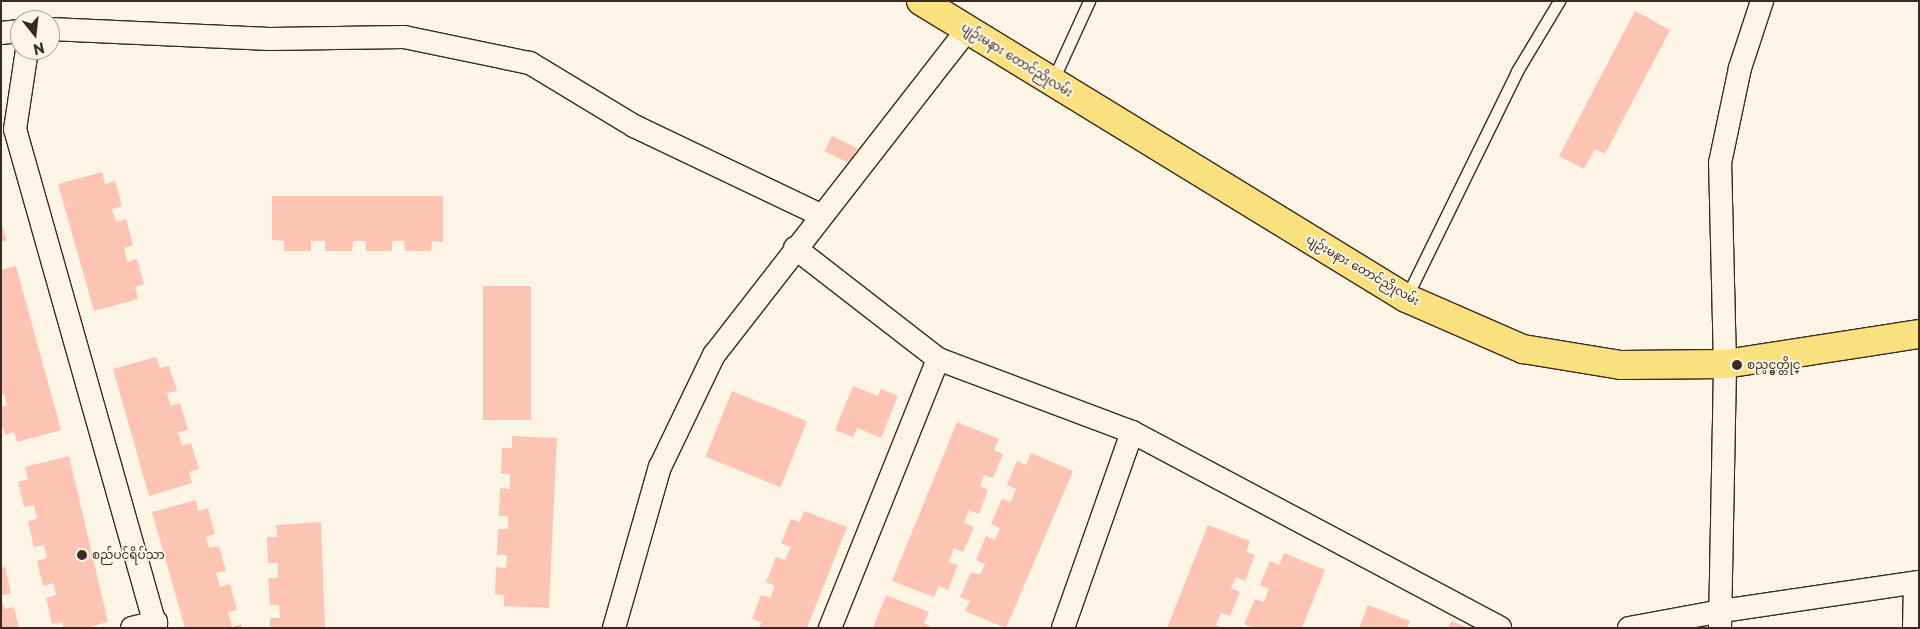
<!DOCTYPE html>
<html>
<head>
<meta charset="utf-8">
<style>
	body { margin:0 }
	#map { position:relative; width:1920px; height:629px; overflow:hidden; background:#fcf5e5; font-family:"Playpen Sans","Noto Sans Myanmar",sans-serif }
	div>[style] { position:absolute }
	[style*='--x'] { left:calc(var(--x)*1px); top:calc(var(--y)*1px); width:calc(var(--w)*1px); rotate:calc(var(--a)*1deg) }
	.building>* { inset:0; background:#fdc4b3; transform-origin:0 0 }
	.roads { filter:drop-shadow(1px 0 #3b2a1e) drop-shadow(-1px 0 #3b2a1e) drop-shadow(0 1px #3b2a1e) drop-shadow(0 -1px #3b2a1e) }
	.lane>* { height:11px; margin:-5.5px; padding:0 5.5px; transform-origin:5.5px; border-radius:5.5px; background:#fcf5e5 }
	.street>* { height:22px; margin:-11px; padding:0 11px; transform-origin:11px; border-radius:11px; background:#fcf5e5 }
	.primary>* { height:28px; margin:-14px; padding:0 14px; transform-origin:14px; border-radius:14px; background:#fae180 }
	.dots>* { width:14px; height:14px; translate:-50% -50%; box-sizing:border-box; border:2px solid #fcf5e5; border-radius:50% }
	span { translate:-50% -50%; white-space:nowrap; text-align:center; line-height:1.15; -webkit-text-stroke:4px #fcf5e5; paint-order:stroke }
	.street-label { font-size:12px; color:#3b2a1e }
	.poi-label { font-size:12px; color:#3b2a1e }
	.left { translate:0 -50%; text-align:left }
	.frame { position:absolute; inset:0; border:2px solid #3b2a1e; pointer-events:none }
	.north { position:absolute; left:10px; top:10px; width:50px; height:50px; box-sizing:border-box; background:#fcf5e5; border:1px solid #afa495; border-radius:50%; rotate:164deg; font-size:14px; font-weight:700; line-height:20px; text-align:center; color:#3b2a1e }
	.north::after { content:''; display:block; margin:auto; width:18px; height:22px; background:#3b2a1e; clip-path:polygon(50% 0,100% 100%,50% 72%,0 100%) }
</style>
</head>
<body>
<div id="map">
	<div class="building">
		<i style="clip-path:polygon(1635px 11px,1670px 30px,1605px 154px,1595px 149px,1584px 169px,1559px 156px)"></i>
		<i style="left:832px;top:136px;width:28px;height:17px;rotate:26deg"></i>
		<i style="clip-path:polygon(102px 172px,105px 184px,115px 181px,122px 206px,112px 209px,116px 222px,126px 219px,133px 245px,124px 248px,127px 262px,137px 259px,144px 284px,135px 287px,138px 299px,94px 311px,58px 184px)"></i>
		<i style="clip-path:polygon(272px 196px,443px 196px,443px 242px,432px 241px,431px 251px,405px 251px,404px 241px,392px 241px,392px 251px,366px 251px,366px 241px,353px 241px,352px 251px,325px 251px,325px 241px,311px 241px,311px 251px,284px 251px,284px 241px,272px 240px)"></i>
		<i style="clip-path:polygon(1px 223px,7px 240px,1px 242px)"></i>
		<i style="clip-path:polygon(16px 266px,61px 430px,17px 442px,14px 432px,5px 435px,1px 421px,1px 407px,7px 406px,4px 394px,1px 395px,1px 270px)"></i>
		<i style="left:483px;top:286px;width:48px;height:134px"></i>
		<i style="clip-path:polygon(156px 357px,160px 368px,169px 366px,177px 391px,167px 393px,171px 406px,180px 403px,188px 430px,178px 432px,182px 446px,191px 443px,199px 469px,189px 472px,192px 483px,149px 496px,113px 369px)"></i>
		<i style="clip-path:polygon(853px 386px,878px 396px,881px 389px,898px 396px,881px 438px,857px 428px,853px 437px,835px 430px)"></i>
		<i style="left:732px;top:391px;width:81px;height:71px;rotate:22deg"></i>
		<i style="clip-path:polygon(957px 422px,999px 439px,994px 450px,1003px 454px,993px 478px,984px 475px,980px 486px,988px 490px,979px 514px,969px 510px,964px 523px,974px 527px,963px 552px,954px 548px,949px 562px,958px 565px,948px 590px,939px 586px,934px 597px,892px 581px)"></i>
		<i style="clip-path:polygon(512px 436px,557px 438px,549px 608px,504px 606px,504px 595px,495px 594px,496px 567px,506px 568px,507px 555px,497px 555px,498px 529px,508px 529px,508px 516px,499px 516px,500px 488px,510px 489px,510px 474px,501px 474px,502px 448px,512px 448px)"></i>
		<i style="clip-path:polygon(1031px 453px,1073px 471px,1006px 628px,965px 611px,970px 601px,960px 597px,971px 572px,980px 575px,985px 564px,976px 560px,986px 536px,995px 540px,1000px 528px,991px 524px,1002px 499px,1011px 502px,1016px 489px,1007px 485px,1017px 461px,1026px 465px)"></i>
		<i style="clip-path:polygon(69px 456px,108px 622px,85px 628px,64px 628px,62px 622px,52px 624px,46px 598px,56px 595px,53px 583px,43px 586px,37px 561px,47px 558px,44px 545px,34px 547px,28px 521px,37px 519px,34px 505px,24px 507px,18px 482px,28px 479px,25px 467px)"></i>
		<i style="clip-path:polygon(196px 500px,198px 511px,208px 508px,215px 534px,206px 537px,209px 548px,219px 546px,226px 571px,216px 573px,220px 587px,230px 584px,237px 610px,228px 612px,232px 627px,241px 624px,242px 628px,185px 628px,152px 512px)"></i>
		<i style="clip-path:polygon(804px 511px,847px 527px,807px 628px,759px 628px,761px 622px,752px 619px,761px 595px,770px 598px,775px 586px,766px 582px,776px 557px,785px 560px,791px 547px,781px 543px,791px 519px,800px 522px)"></i>
		<i style="clip-path:polygon(321px 522px,325px 628px,270px 628px,270px 618px,280px 618px,279px 605px,270px 605px,268px 578px,278px 578px,278px 563px,268px 563px,267px 537px,277px 537px,276px 525px)"></i>
		<i style="clip-path:polygon(1208px 525px,1250px 541px,1246px 552px,1255px 555px,1245px 581px,1236px 577px,1231px 588px,1240px 592px,1230px 616px,1221px 613px,1216px 625px,1223px 628px,1167px 628px)"></i>
		<i style="clip-path:polygon(1284px 553px,1325px 570px,1302px 628px,1254px 628px,1244px 624px,1255px 599px,1264px 602px,1269px 589px,1260px 585px,1270px 561px,1279px 565px)"></i>
		<i style="clip-path:polygon(5px 567px,11px 593px,1px 596px,1px 568px)"></i>
		<i style="clip-path:polygon(886px 595px,929px 612px,924px 623px,933px 628px,873px 628px)"></i>
		<i style="clip-path:polygon(1px 598px,5px 609px,14px 607px,19px 628px,1px 628px)"></i>
		<i style="clip-path:polygon(1368px 605px,1410px 621px,1407px 628px,1359px 628px)"></i>
		<i style="clip-path:polygon(1451px 621px,1469px 628px,1448px 628px)"></i>
	</div>
	<div class="roads">
		<div class="lane">
			<i style="--x:1052;--y:82;--w:89;--a:-65.4"></i>
			<i style="--x:1406;--y:298;--w:253;--a:-63.9"></i>
			<i style="--x:1517;--y:71;--w:82;--a:-59"></i>
		</div>
		<div class="street">
			<i style="--x:50;--y:29;--w:220;--a:2.6"></i>
			<i style="--x:270;--y:39;--w:134;--a:-0.9"></i>
			<i style="--x:404;--y:37;--w:129;--a:11.7"></i>
			<i style="--x:530;--y:63;--w:122;--a:31.2"></i>
			<i style="--x:634;--y:126;--w:207;--a:25.5"></i>
			<i style="--x:1;--y:33;--w:19;--a:-6"></i>
			<i style="--x:27;--y:50;--w:80;--a:98.6"></i>
			<i style="--x:15;--y:129;--w:519;--a:74.22"></i>
			<i style="--x:795;--y:248;--w:181;--a:37.8"></i>
			<i style="--x:938;--y:359;--w:207;--a:20.6"></i>
			<i style="--x:1132;--y:432;--w:417;--a:28"></i>
			<i style="--x:132;--y:628;--w:25;--a:-14"></i>
			<i style="--x:614;--y:628;--w:167;--a:-74.1"></i>
			<i style="--x:660;--y:467;--w:124;--a:-64.3"></i>
			<i style="--x:714;--y:355;--w:412;--a:-52.1"></i>
			<i style="--x:830;--y:628;--w:290;--a:-68.1"></i>
			<i style="--x:1063;--y:628;--w:208;--a:-70.6"></i>
			<i style="--x:1629;--y:628;--w:95;--a:-10.4"></i>
			<i style="--x:1722;--y:611;--w:199;--a:-8.4"></i>
			<i style="--x:1720;--y:628;--w:264;--a:-88.9"></i>
			<i style="--x:1725;--y:364;--w:201;--a:-91.4"></i>
			<i style="--x:1720;--y:163;--w:97;--a:-78.1"></i>
			<i style="--x:1740;--y:68;--w:71;--a:-71.8"></i>
			<i style="--x:1914;--y:628;--w:45;--a:-88.7"></i>
		</div>
		<div class="primary">
			<i style="--x:921;--y:1;--w:569;--a:31.48"></i>
			<i style="--x:1406;--y:298;--w:128;--a:23.6"></i>
			<i style="--x:1523;--y:349;--w:99;--a:9.3"></i>
			<i style="--x:1621;--y:365;--w:104;--a:-0.6"></i>
			<i style="--x:1725;--y:364;--w:196;--a:-8.8"></i>
		</div>
	</div>
	<div class="dots">
		<i style="left:1737px;top:365px;background:#3b2a1e"></i>
		<i style="left:82px;top:555px;background:#3b2a1e"></i>
	</div>
	<div class="street-label">
		<span style="left:1017px;top:60px;rotate:32deg">ပျဉ်းမနား တောင်ညိုလမ်း</span>
		<span style="left:1363px;top:270px;rotate:30deg">ပျဉ်းမနား တောင်ညိုလမ်း</span>
	</div>
	<div class="poi-label">
		<span class="left" style="left:1747px;top:365px">စည္ပင္မွတ္တိုင္</span>
		<span class="left" style="left:92px;top:555px">စည်ပင်ရိပ်သာ</span>
	</div>
	<div class="frame"></div>
	<div class="north">N</div>
</div>
</body>
</html>
